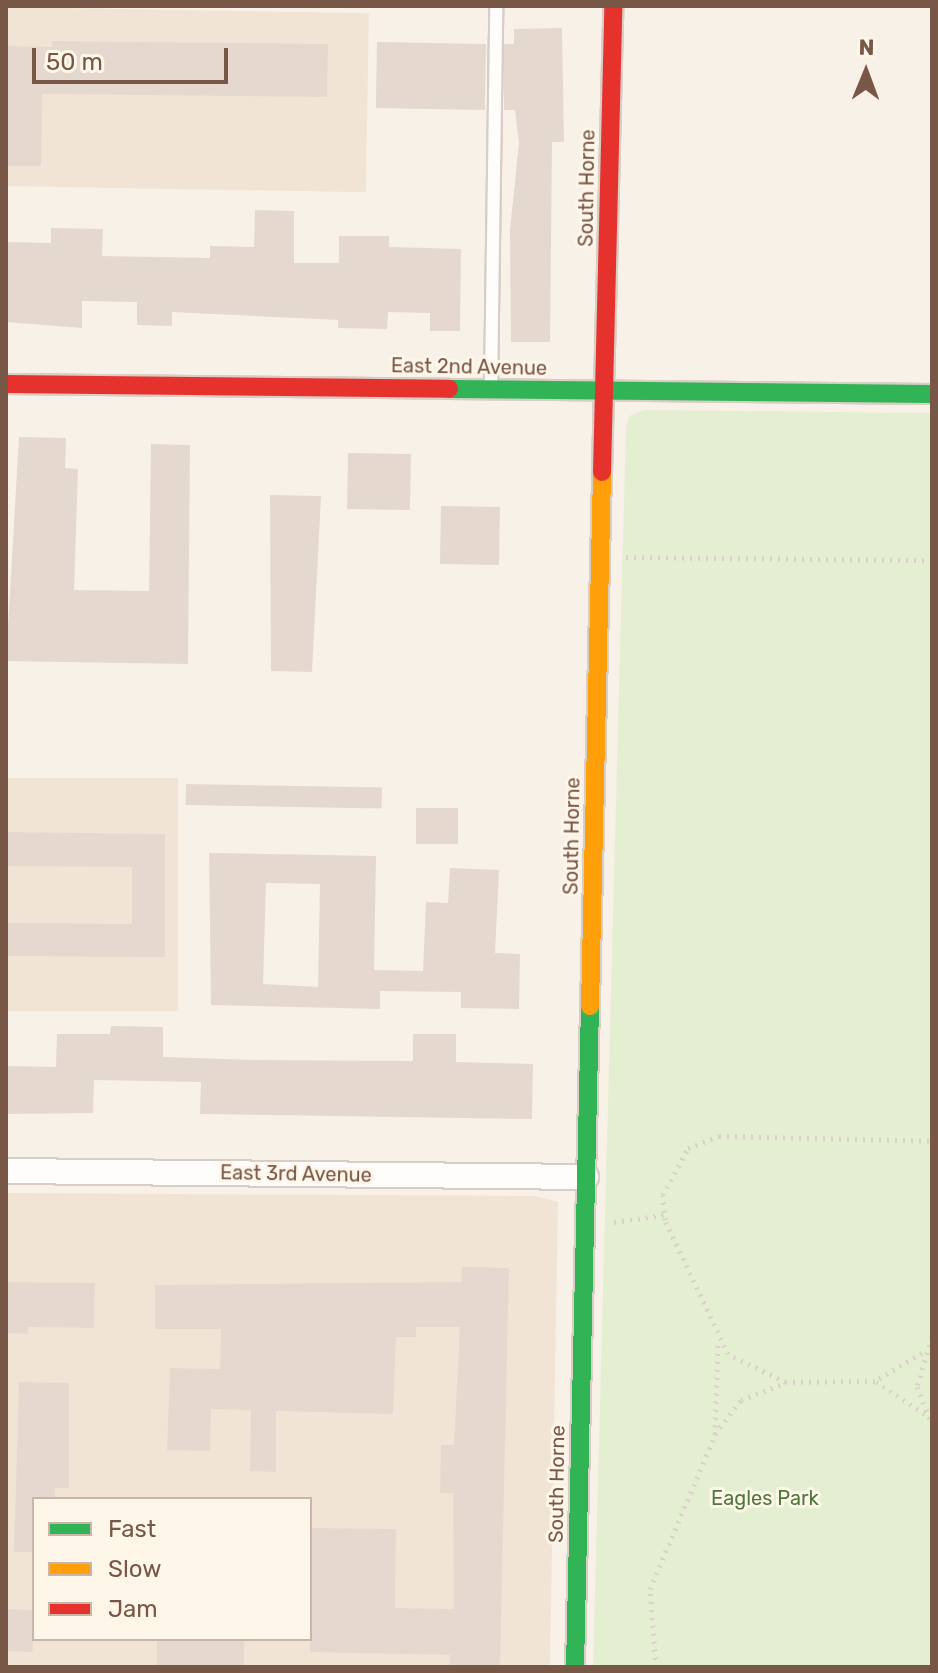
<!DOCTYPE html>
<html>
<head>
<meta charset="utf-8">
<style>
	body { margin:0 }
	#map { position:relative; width:938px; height:1673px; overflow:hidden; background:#f8f1e8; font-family:Rubik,sans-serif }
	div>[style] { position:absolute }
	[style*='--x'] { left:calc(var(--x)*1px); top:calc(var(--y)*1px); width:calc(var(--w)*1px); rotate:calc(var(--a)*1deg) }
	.residential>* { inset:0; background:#f2e4d5; transform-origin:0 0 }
	.green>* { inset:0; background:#e4efd1 }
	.building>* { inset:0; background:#e5d9cf; transform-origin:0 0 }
	.path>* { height:5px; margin-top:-2.5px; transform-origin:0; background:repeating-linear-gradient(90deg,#dbd1cb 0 2px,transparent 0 8px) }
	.roads { filter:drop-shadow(2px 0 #d9cec6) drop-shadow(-2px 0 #d9cec6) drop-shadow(0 2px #d9cec6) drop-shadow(0 -2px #d9cec6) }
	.lane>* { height:12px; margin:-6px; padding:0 6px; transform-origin:6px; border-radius:6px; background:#fefdfc }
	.street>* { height:24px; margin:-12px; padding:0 12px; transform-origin:12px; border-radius:12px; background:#fefdfc }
	.fast>* { height:18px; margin:-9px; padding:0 9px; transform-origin:9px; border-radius:9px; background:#30b455 }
	.slow>* { height:18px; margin:-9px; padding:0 9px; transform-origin:9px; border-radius:9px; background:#ff9f0a }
	.jam>* { height:18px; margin:-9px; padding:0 9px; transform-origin:9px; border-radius:9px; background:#e5322d }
	span { translate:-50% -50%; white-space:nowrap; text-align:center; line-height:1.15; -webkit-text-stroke:6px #fff6ea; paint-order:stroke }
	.street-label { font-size:20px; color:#785746 }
	.park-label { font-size:20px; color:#4e793b }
	.frame { position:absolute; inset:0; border:8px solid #785746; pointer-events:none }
	.legend { position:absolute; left:32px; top:1497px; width:280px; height:144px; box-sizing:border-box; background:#fff6ea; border:2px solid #c9b6a8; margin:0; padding:10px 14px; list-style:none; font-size:24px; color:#785746 }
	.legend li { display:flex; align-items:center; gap:16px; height:40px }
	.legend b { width:40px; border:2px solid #c9b6a8 }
	.north { position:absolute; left:826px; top:32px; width:80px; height:80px; -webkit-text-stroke:6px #fff6ea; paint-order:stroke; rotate:1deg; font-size:22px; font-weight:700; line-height:32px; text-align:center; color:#785746 }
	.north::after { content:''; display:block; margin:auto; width:28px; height:36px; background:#785746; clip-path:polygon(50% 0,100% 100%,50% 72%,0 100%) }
	.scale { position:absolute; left:32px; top:48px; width:196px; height:36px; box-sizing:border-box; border:4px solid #785746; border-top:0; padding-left:10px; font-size:24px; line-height:28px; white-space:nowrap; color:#785746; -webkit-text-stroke:6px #fff6ea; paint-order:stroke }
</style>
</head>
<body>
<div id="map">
	<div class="residential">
		<i style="left:6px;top:7px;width:363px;height:179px;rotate:1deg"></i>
		<i style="left:6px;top:778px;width:172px;height:233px"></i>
		<i style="clip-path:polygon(evenodd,6px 1193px,536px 1196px,558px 1202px,550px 1667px,6px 1667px,6px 1193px,34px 1499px,310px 1499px,310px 1639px,34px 1639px,34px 1499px)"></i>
	</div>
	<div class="green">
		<i style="clip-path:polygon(644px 410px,932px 413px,932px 1667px,593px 1667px,626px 426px,629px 416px)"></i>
	</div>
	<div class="building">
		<i style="clip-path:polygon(562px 28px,564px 142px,552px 142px,550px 342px,511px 342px,510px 230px,519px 143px,515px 110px,504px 110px,504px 44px,514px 44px,514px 29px)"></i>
		<i style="clip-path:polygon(52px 41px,328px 44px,327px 97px,42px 94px,41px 166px,6px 166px,6px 46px,52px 47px)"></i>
		<i style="left:377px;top:42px;width:109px;height:66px;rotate:1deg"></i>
		<i style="clip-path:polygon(255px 210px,294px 211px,294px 263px,339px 263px,339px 236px,389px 236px,389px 247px,461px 249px,460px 331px,430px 331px,430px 313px,388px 312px,387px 329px,338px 328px,338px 320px,172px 312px,172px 326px,137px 325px,137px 302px,82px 301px,82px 328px,6px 322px,6px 242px,51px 243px,51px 228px,103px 229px,102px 256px,210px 258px,210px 246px,254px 247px)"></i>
		<i style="clip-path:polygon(19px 437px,66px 438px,65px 468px,78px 469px,74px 590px,149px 591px,151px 444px,190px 445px,188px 664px,6px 661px)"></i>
		<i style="left:348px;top:453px;width:63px;height:56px;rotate:1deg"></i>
		<i style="clip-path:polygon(270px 495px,321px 496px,312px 672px,271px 671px)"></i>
		<i style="left:441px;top:506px;width:59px;height:58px;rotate:1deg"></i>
		<i style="left:186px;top:784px;width:196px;height:21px;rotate:1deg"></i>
		<i style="left:416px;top:808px;width:42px;height:36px"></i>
		<i style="clip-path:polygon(6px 832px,165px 834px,165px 957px,6px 956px,6px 923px,132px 924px,132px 867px,6px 866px)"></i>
		<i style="clip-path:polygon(evenodd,209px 853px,376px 856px,374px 970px,423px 971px,426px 902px,448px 903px,450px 868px,499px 870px,495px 953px,520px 954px,519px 1009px,461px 1008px,461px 992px,380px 991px,380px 1009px,211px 1005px,209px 853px,266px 883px,320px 884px,318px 987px,263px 984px,266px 883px)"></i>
		<i style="clip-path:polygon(111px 1026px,163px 1027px,163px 1057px,256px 1060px,413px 1061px,413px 1034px,456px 1034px,456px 1062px,533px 1064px,532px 1119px,200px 1114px,201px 1082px,94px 1080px,93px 1113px,6px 1114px,6px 1066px,56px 1067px,57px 1034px,110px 1034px)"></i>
		<i style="clip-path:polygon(462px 1267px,509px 1268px,500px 1667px,449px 1667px,450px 1655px,310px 1652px,310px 1528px,396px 1529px,395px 1608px,454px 1609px,453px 1493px,440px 1493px,441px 1445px,454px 1445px,460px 1327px,416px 1327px,416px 1337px,396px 1337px,393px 1414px,276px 1411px,276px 1472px,250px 1471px,251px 1410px,211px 1409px,210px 1451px,167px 1450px,170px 1368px,220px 1369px,221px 1329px,155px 1329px,155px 1285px,461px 1282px)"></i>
		<i style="clip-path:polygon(6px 1282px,95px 1283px,94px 1328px,28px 1327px,28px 1334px,6px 1333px)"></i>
		<i style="clip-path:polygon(19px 1382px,69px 1383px,69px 1488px,55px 1488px,55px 1499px,34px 1499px,34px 1552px,14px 1552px)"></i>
		<i style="left:6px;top:1609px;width:28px;height:42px;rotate:2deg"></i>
		<i style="left:157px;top:1639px;width:87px;height:28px"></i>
	</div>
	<div class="path">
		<i style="--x:626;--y:557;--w:306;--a:0.6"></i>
		<i style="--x:614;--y:1222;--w:50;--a:-8"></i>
		<i style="--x:932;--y:1337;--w:52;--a:106.7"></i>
		<i style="--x:917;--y:1387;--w:40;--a:68"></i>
		<i style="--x:922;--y:1353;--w:55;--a:149.2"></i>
		<i style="--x:875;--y:1381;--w:89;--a:179.4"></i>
		<i style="--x:786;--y:1382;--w:64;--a:-154.2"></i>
		<i style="--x:728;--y:1354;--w:148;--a:-115.2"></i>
		<i style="--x:665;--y:1220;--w:25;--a:-95"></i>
		<i style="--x:663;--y:1195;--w:53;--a:-62"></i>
		<i style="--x:688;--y:1148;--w:33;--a:-21"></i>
		<i style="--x:719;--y:1136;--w:213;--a:1.3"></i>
		<i style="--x:876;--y:1382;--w:59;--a:33.1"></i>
		<i style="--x:715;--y:1434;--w:43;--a:-52.6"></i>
		<i style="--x:741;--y:1400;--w:47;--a:-21.1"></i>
		<i style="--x:656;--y:1667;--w:78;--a:-94.4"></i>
		<i style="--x:650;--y:1589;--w:167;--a:-67.1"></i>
		<i style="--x:715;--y:1435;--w:95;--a:-88.2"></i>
	</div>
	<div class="roads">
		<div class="lane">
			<i style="--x:491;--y:387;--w:381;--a:-89.2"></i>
		</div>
		<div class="street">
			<i style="--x:6;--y:1171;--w:580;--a:0.59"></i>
		</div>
		<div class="fast">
			<i style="--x:449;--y:389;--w:483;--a:0.6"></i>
			<i style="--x:575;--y:1667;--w:661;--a:-88.7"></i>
		</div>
		<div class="slow">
			<i style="--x:590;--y:1006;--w:534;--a:-88.71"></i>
		</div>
		<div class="jam">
			<i style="--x:6;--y:384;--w:443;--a:0.6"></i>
			<i style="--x:602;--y:472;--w:466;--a:-88.6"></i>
		</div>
	</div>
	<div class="street-label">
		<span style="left:587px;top:188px;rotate:-89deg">South Horne</span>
		<span style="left:469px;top:367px;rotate:1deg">East 2nd Avenue</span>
		<span style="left:572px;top:836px;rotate:-89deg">South Horne</span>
		<span style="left:296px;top:1174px;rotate:1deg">East 3rd Avenue</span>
		<span style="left:557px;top:1484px;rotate:-89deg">South Horne</span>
	</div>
	<div class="park-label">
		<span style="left:765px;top:1498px">Eagles Park</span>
	</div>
	<div class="frame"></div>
	<ul class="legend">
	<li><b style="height:10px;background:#30b455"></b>Fast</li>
	<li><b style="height:10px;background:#ff9f0a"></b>Slow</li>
	<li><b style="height:10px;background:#e5322d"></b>Jam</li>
	</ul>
	<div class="north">N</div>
	<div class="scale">50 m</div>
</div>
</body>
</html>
